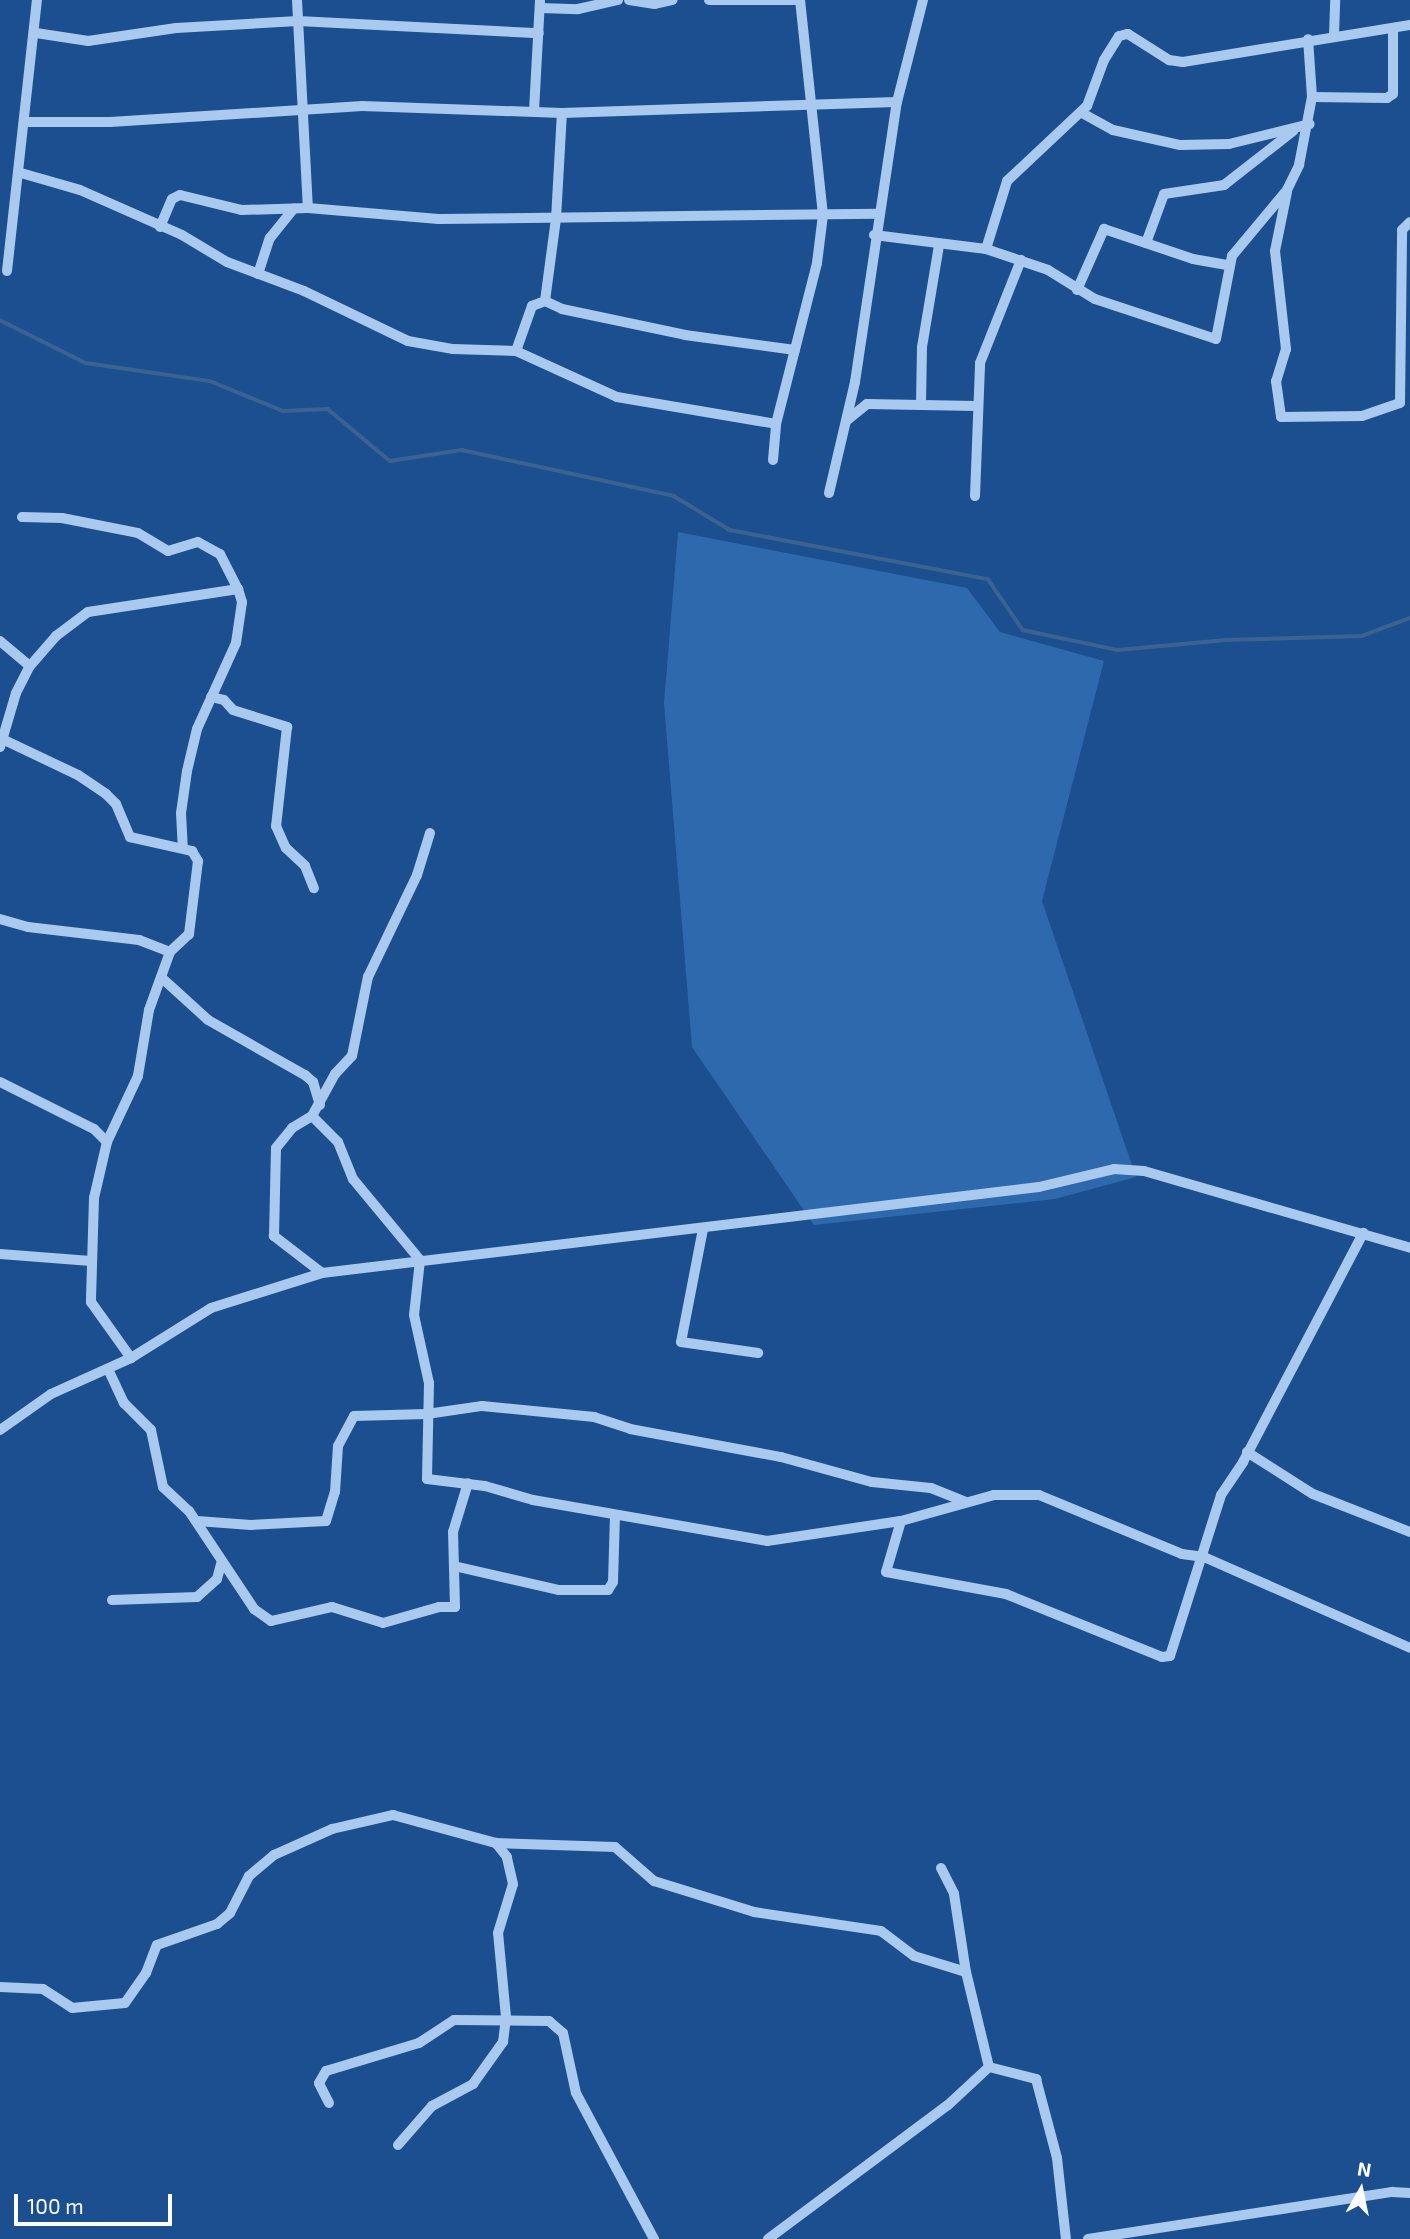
<!DOCTYPE html>
<html>
<head>
<meta charset="utf-8">
<style>
	body { margin:0 }
	#map { position:relative; width:1410px; height:2239px; overflow:hidden; background:#1b4f8f; font-family:"Exo 2",sans-serif }
	div>[style] { position:absolute }
	[style*='--x'] { left:calc(var(--x)*1px); top:calc(var(--y)*1px); width:calc(var(--w)*1px); rotate:calc(var(--a)*1deg) }
	.green>* { inset:0; background:#2e69ad }
	.stream>* { height:3.5px; margin:-1.75px; padding:0 1.75px; transform-origin:1.75px; border-radius:1.75px; background:#3c6290 }
	.minor>* { height:10px; margin:-5px; padding:0 5px; transform-origin:5px; border-radius:5px; background:#a9c9ee }
	span { translate:-50% -50%; white-space:nowrap; text-align:center; line-height:1.15; -webkit-text-stroke:7px #1b4f8f; paint-order:stroke }
	.north { position:absolute; left:1326px; top:2155px; width:70px; height:70px; -webkit-text-stroke:5px #1b4f8f; paint-order:stroke; rotate:9deg; font-size:19px; font-weight:700; line-height:28px; text-align:center; color:#fff }
	.north::after { content:''; display:block; margin:auto; width:24px; height:32px; background:#fff; clip-path:polygon(50% 0,100% 100%,50% 72%,0 100%) }
	.scale { position:absolute; left:14px; top:2194px; width:158px; height:32px; box-sizing:border-box; border:4px solid #fff; border-top:0; padding-left:9px; font-size:21px; line-height:24px; white-space:nowrap; color:#fff; -webkit-text-stroke:5px #1b4f8f; paint-order:stroke }
</style>
</head>
<body>
<div id="map">
	<div class="green">
		<i style="clip-path:polygon(678px 532px,967px 588px,1000px 632px,1104px 661px,1042px 901px,1136px 1177px,1055px 1199px,814px 1225px,692px 1047px,664px 703px)"></i>
	</div>
	<div class="stream">
		<i style="--x:0;--y:320;--w:96;--a:26.6"></i>
		<i style="--x:86;--y:363;--w:125;--a:8.3"></i>
		<i style="--x:210;--y:381;--w:79;--a:22.3"></i>
		<i style="--x:283;--y:411;--w:45;--a:-2.5"></i>
		<i style="--x:328;--y:409;--w:81;--a:40"></i>
		<i style="--x:390;--y:461;--w:73;--a:-8.7"></i>
		<i style="--x:462;--y:450;--w:217;--a:12.2"></i>
		<i style="--x:674;--y:496;--w:66;--a:31.3"></i>
		<i style="--x:730;--y:530;--w:263;--a:10.8"></i>
		<i style="--x:988;--y:579;--w:62;--a:55.5"></i>
		<i style="--x:1023;--y:630;--w:97;--a:11.9"></i>
		<i style="--x:1118;--y:650;--w:108;--a:-5.3"></i>
		<i style="--x:1226;--y:640;--w:136;--a:-1.7"></i>
		<i style="--x:1362;--y:636;--w:51;--a:-20.6"></i>
	</div>
	<div class="minor">
		<i style="--x:297;--y:0;--w:208;--a:87"></i>
		<i style="--x:629;--y:0;--w:26;--a:9"></i>
		<i style="--x:655;--y:4;--w:18;--a:-13"></i>
		<i style="--x:709;--y:0;--w:88;--a:0"></i>
		<i style="--x:540;--y:8;--w:38;--a:2"></i>
		<i style="--x:578;--y:9;--w:41;--a:-12.7"></i>
		<i style="--x:36;--y:33;--w:53;--a:8.7"></i>
		<i style="--x:88;--y:41;--w:89;--a:-8.4"></i>
		<i style="--x:176;--y:28;--w:122;--a:-3.3"></i>
		<i style="--x:298;--y:21;--w:241;--a:2.9"></i>
		<i style="--x:1334;--y:35;--w:35;--a:-88"></i>
		<i style="--x:1312;--y:97;--w:75;--a:0.8"></i>
		<i style="--x:1387;--y:98;--w:7;--a:-34"></i>
		<i style="--x:1393;--y:94;--w:63;--a:-90"></i>
		<i style="--x:534;--y:111;--w:111;--a:-86.9"></i>
		<i style="--x:1082;--y:113;--w:35;--a:29"></i>
		<i style="--x:1113;--y:130;--w:69;--a:12.6"></i>
		<i style="--x:1180;--y:145;--w:49;--a:-1.2"></i>
		<i style="--x:1229;--y:144;--w:83;--a:-13.9"></i>
		<i style="--x:27;--y:122;--w:83;--a:0"></i>
		<i style="--x:110;--y:122;--w:253;--a:-3.6"></i>
		<i style="--x:362;--y:106;--w:200;--a:2"></i>
		<i style="--x:562;--y:113;--w:335;--a:-1.9"></i>
		<i style="--x:21;--y:173;--w:61;--a:16.1"></i>
		<i style="--x:80;--y:190;--w:111;--a:23.8"></i>
		<i style="--x:182;--y:235;--w:52;--a:31"></i>
		<i style="--x:227;--y:262;--w:82;--a:20.6"></i>
		<i style="--x:304;--y:291;--w:115;--a:25.7"></i>
		<i style="--x:408;--y:341;--w:46;--a:10.1"></i>
		<i style="--x:453;--y:349;--w:63;--a:1.8"></i>
		<i style="--x:516;--y:351;--w:111;--a:24.5"></i>
		<i style="--x:617;--y:397;--w:161;--a:9.6"></i>
		<i style="--x:1287;--y:192;--w:60;--a:101.5"></i>
		<i style="--x:1275;--y:251;--w:99;--a:83.6"></i>
		<i style="--x:1286;--y:349;--w:34;--a:107"></i>
		<i style="--x:1276;--y:381;--w:36;--a:82"></i>
		<i style="--x:1281;--y:417;--w:81;--a:-0.7"></i>
		<i style="--x:1362;--y:416;--w:40;--a:-18.9"></i>
		<i style="--x:1400;--y:403;--w:173;--a:-89.3"></i>
		<i style="--x:1402;--y:230;--w:11;--a:-45"></i>
		<i style="--x:160;--y:227;--w:30;--a:-67"></i>
		<i style="--x:172;--y:199;--w:9;--a:-27"></i>
		<i style="--x:180;--y:195;--w:64;--a:13.6"></i>
		<i style="--x:242;--y:210;--w:66;--a:-1.7"></i>
		<i style="--x:308;--y:208;--w:131;--a:4.8"></i>
		<i style="--x:439;--y:219;--w:439;--a:-0.7"></i>
		<i style="--x:874;--y:235;--w:113;--a:7.1"></i>
		<i style="--x:986;--y:249;--w:65;--a:18.7"></i>
		<i style="--x:1048;--y:270;--w:55;--a:31.7"></i>
		<i style="--x:1095;--y:299;--w:127;--a:18.3"></i>
		<i style="--x:1216;--y:339;--w:85;--a:-79.1"></i>
		<i style="--x:1232;--y:256;--w:86;--a:-50.2"></i>
		<i style="--x:1287;--y:190;--w:28;--a:-64"></i>
		<i style="--x:1299;--y:165;--w:69;--a:-79.2"></i>
		<i style="--x:1312;--y:97;--w:58;--a:-93.9"></i>
		<i style="--x:1146;--y:243;--w:52;--a:-69.8"></i>
		<i style="--x:1164;--y:194;--w:61;--a:-8.5"></i>
		<i style="--x:1224;--y:185;--w:88;--a:-38"></i>
		<i style="--x:986;--y:249;--w:71;--a:-72.8"></i>
		<i style="--x:1007;--y:181;--w:110;--a:-43.2"></i>
		<i style="--x:1087;--y:106;--w:49;--a:-69.7"></i>
		<i style="--x:1104;--y:60;--w:28;--a:-58"></i>
		<i style="--x:1119;--y:36;--w:9;--a:-13"></i>
		<i style="--x:1128;--y:34;--w:49;--a:32.4"></i>
		<i style="--x:1169;--y:60;--w:14;--a:8"></i>
		<i style="--x:1183;--y:62;--w:230;--a:-9.3"></i>
		<i style="--x:7;--y:271;--w:273;--a:-83.7"></i>
		<i style="--x:258;--y:274;--w:38;--a:-72"></i>
		<i style="--x:270;--y:238;--w:38;--a:-51"></i>
		<i style="--x:1077;--y:290;--w:67;--a:-66.1"></i>
		<i style="--x:1104;--y:229;--w:94;--a:18.6"></i>
		<i style="--x:1193;--y:259;--w:36;--a:10"></i>
		<i style="--x:545;--y:301;--w:83;--a:-82.4"></i>
		<i style="--x:556;--y:219;--w:106;--a:-86.8"></i>
		<i style="--x:516;--y:351;--w:48;--a:-70.4"></i>
		<i style="--x:532;--y:306;--w:14;--a:-21"></i>
		<i style="--x:545;--y:301;--w:19;--a:25"></i>
		<i style="--x:562;--y:309;--w:126;--a:11.9"></i>
		<i style="--x:685;--y:335;--w:111;--a:7.8"></i>
		<i style="--x:921;--y:404;--w:57;--a:-89"></i>
		<i style="--x:922;--y:347;--w:103;--a:-80.5"></i>
		<i style="--x:846;--y:421;--w:27;--a:-39"></i>
		<i style="--x:867;--y:404;--w:109;--a:1.1"></i>
		<i style="--x:773;--y:460;--w:36;--a:-85"></i>
		<i style="--x:776;--y:424;--w:166;--a:-75.7"></i>
		<i style="--x:817;--y:263;--w:48;--a:-82.9"></i>
		<i style="--x:823;--y:215;--w:216;--a:-96.1"></i>
		<i style="--x:829;--y:493;--w:114;--a:-76.8"></i>
		<i style="--x:855;--y:382;--w:283;--a:-81.5"></i>
		<i style="--x:897;--y:102;--w:105;--a:-75.7"></i>
		<i style="--x:975;--y:496;--w:133;--a:-87.8"></i>
		<i style="--x:980;--y:363;--w:111;--a:-68.3"></i>
		<i style="--x:22;--y:517;--w:40;--a:1.4"></i>
		<i style="--x:62;--y:518;--w:77;--a:11.2"></i>
		<i style="--x:138;--y:533;--w:35;--a:31"></i>
		<i style="--x:168;--y:551;--w:31;--a:-17"></i>
		<i style="--x:198;--y:542;--w:25;--a:29"></i>
		<i style="--x:220;--y:554;--w:39;--a:63"></i>
		<i style="--x:238;--y:589;--w:14;--a:73"></i>
		<i style="--x:242;--y:602;--w:41;--a:98.3"></i>
		<i style="--x:236;--y:643;--w:94;--a:114.4"></i>
		<i style="--x:197;--y:729;--w:43;--a:103.4"></i>
		<i style="--x:187;--y:771;--w:42;--a:98.1"></i>
		<i style="--x:181;--y:813;--w:35;--a:87"></i>
		<i style="--x:0;--y:641;--w:39;--a:40"></i>
		<i style="--x:211;--y:697;--w:13;--a:13"></i>
		<i style="--x:224;--y:700;--w:13;--a:48"></i>
		<i style="--x:233;--y:710;--w:57;--a:17.5"></i>
		<i style="--x:287;--y:727;--w:100;--a:96.3"></i>
		<i style="--x:276;--y:826;--w:24;--a:66"></i>
		<i style="--x:286;--y:848;--w:26;--a:43"></i>
		<i style="--x:305;--y:866;--w:24;--a:68"></i>
		<i style="--x:0;--y:738;--w:86;--a:25.4"></i>
		<i style="--x:78;--y:775;--w:34;--a:34"></i>
		<i style="--x:106;--y:794;--w:14;--a:45"></i>
		<i style="--x:116;--y:804;--w:36;--a:67"></i>
		<i style="--x:130;--y:837;--w:64;--a:12.7"></i>
		<i style="--x:192;--y:851;--w:12;--a:59"></i>
		<i style="--x:198;--y:861;--w:74;--a:97"></i>
		<i style="--x:189;--y:934;--w:26;--a:137"></i>
		<i style="--x:170;--y:952;--w:62;--a:109.9"></i>
		<i style="--x:149;--y:1010;--w:67;--a:99.5"></i>
		<i style="--x:138;--y:1076;--w:73;--a:115.2"></i>
		<i style="--x:107;--y:1142;--w:57;--a:103.1"></i>
		<i style="--x:94;--y:1198;--w:104;--a:91.7"></i>
		<i style="--x:91;--y:1302;--w:69;--a:54.5"></i>
		<i style="--x:0;--y:747;--w:56;--a:-73.5"></i>
		<i style="--x:16;--y:693;--w:30;--a:-63"></i>
		<i style="--x:30;--y:666;--w:40;--a:-49"></i>
		<i style="--x:56;--y:636;--w:40;--a:-37"></i>
		<i style="--x:88;--y:612;--w:152;--a:-8.7"></i>
		<i style="--x:0;--y:919;--w:29;--a:16"></i>
		<i style="--x:28;--y:927;--w:112;--a:6.7"></i>
		<i style="--x:139;--y:940;--w:33;--a:21"></i>
		<i style="--x:163;--y:979;--w:61;--a:42.3"></i>
		<i style="--x:208;--y:1020;--w:112;--a:29.6"></i>
		<i style="--x:305;--y:1075;--w:11;--a:41"></i>
		<i style="--x:313;--y:1082;--w:24;--a:73"></i>
		<i style="--x:0;--y:1082;--w:105;--a:26.6"></i>
		<i style="--x:94;--y:1129;--w:18;--a:45"></i>
		<i style="--x:312;--y:1116;--w:37;--a:45"></i>
		<i style="--x:338;--y:1142;--w:40;--a:68"></i>
		<i style="--x:353;--y:1179;--w:105;--a:50.4"></i>
		<i style="--x:420;--y:1260;--w:55;--a:96.2"></i>
		<i style="--x:414;--y:1315;--w:70;--a:77.6"></i>
		<i style="--x:429;--y:1383;--w:96;--a:91.2"></i>
		<i style="--x:427;--y:1479;--w:58;--a:6.9"></i>
		<i style="--x:485;--y:1486;--w:50;--a:16.3"></i>
		<i style="--x:533;--y:1500;--w:238;--a:9.9"></i>
		<i style="--x:767;--y:1541;--w:135;--a:-8.5"></i>
		<i style="--x:901;--y:1521;--w:97;--a:-15.6"></i>
		<i style="--x:994;--y:1495;--w:45;--a:0"></i>
		<i style="--x:1039;--y:1495;--w:155;--a:22.4"></i>
		<i style="--x:1182;--y:1554;--w:22;--a:8"></i>
		<i style="--x:1204;--y:1557;--w:225;--a:23.8"></i>
		<i style="--x:703;--y:1229;--w:115;--a:101"></i>
		<i style="--x:681;--y:1342;--w:78;--a:8.1"></i>
		<i style="--x:0;--y:1254;--w:91;--a:4.4"></i>
		<i style="--x:322;--y:1273;--w:61;--a:-142.4"></i>
		<i style="--x:274;--y:1236;--w:88;--a:-88.7"></i>
		<i style="--x:276;--y:1148;--w:26;--a:-51"></i>
		<i style="--x:292;--y:1128;--w:23;--a:-31"></i>
		<i style="--x:312;--y:1116;--w:48;--a:-61.3"></i>
		<i style="--x:335;--y:1074;--w:25;--a:-47"></i>
		<i style="--x:352;--y:1056;--w:81;--a:-78.6"></i>
		<i style="--x:368;--y:977;--w:113;--a:-64.3"></i>
		<i style="--x:417;--y:875;--w:44;--a:-72.8"></i>
		<i style="--x:108;--y:1369;--w:38;--a:65"></i>
		<i style="--x:124;--y:1403;--w:38;--a:45"></i>
		<i style="--x:151;--y:1430;--w:58;--a:78.1"></i>
		<i style="--x:163;--y:1487;--w:35;--a:43"></i>
		<i style="--x:189;--y:1511;--w:118;--a:56.4"></i>
		<i style="--x:254;--y:1609;--w:21;--a:35"></i>
		<i style="--x:271;--y:1621;--w:63;--a:-12.9"></i>
		<i style="--x:332;--y:1607;--w:53;--a:17.4"></i>
		<i style="--x:383;--y:1623;--w:58;--a:-15.9"></i>
		<i style="--x:439;--y:1607;--w:16;--a:0"></i>
		<i style="--x:455;--y:1607;--w:75;--a:-91.5"></i>
		<i style="--x:453;--y:1532;--w:51;--a:-73"></i>
		<i style="--x:0;--y:1430;--w:62;--a:-35.2"></i>
		<i style="--x:51;--y:1394;--w:88;--a:-24.2"></i>
		<i style="--x:131;--y:1358;--w:94;--a:-32"></i>
		<i style="--x:211;--y:1308;--w:116;--a:-17.5"></i>
		<i style="--x:322;--y:1273;--w:722;--a:-6.84"></i>
		<i style="--x:1039;--y:1187;--w:77;--a:-13.5"></i>
		<i style="--x:1114;--y:1169;--w:30;--a:4"></i>
		<i style="--x:1144;--y:1171;--w:277;--a:16.1"></i>
		<i style="--x:1247;--y:1452;--w:78;--a:32.5"></i>
		<i style="--x:1313;--y:1494;--w:104;--a:21.4"></i>
		<i style="--x:197;--y:1521;--w:54;--a:4.2"></i>
		<i style="--x:251;--y:1525;--w:75;--a:-3.1"></i>
		<i style="--x:326;--y:1521;--w:30;--a:-73"></i>
		<i style="--x:335;--y:1492;--w:46;--a:-86.3"></i>
		<i style="--x:338;--y:1446;--w:34;--a:-62"></i>
		<i style="--x:354;--y:1416;--w:73;--a:-1.6"></i>
		<i style="--x:427;--y:1414;--w:56;--a:-8.3"></i>
		<i style="--x:482;--y:1406;--w:113;--a:5.6"></i>
		<i style="--x:594;--y:1417;--w:38;--a:18"></i>
		<i style="--x:630;--y:1429;--w:154;--a:10.5"></i>
		<i style="--x:781;--y:1457;--w:94;--a:15.4"></i>
		<i style="--x:872;--y:1482;--w:59;--a:5.8"></i>
		<i style="--x:931;--y:1488;--w:38;--a:22"></i>
		<i style="--x:901;--y:1521;--w:53;--a:106.4"></i>
		<i style="--x:886;--y:1572;--w:122;--a:10.4"></i>
		<i style="--x:1006;--y:1594;--w:168;--a:22"></i>
		<i style="--x:1162;--y:1657;--w:8;--a:-7"></i>
		<i style="--x:1170;--y:1656;--w:169;--a:-72.4"></i>
		<i style="--x:1221;--y:1495;--w:40;--a:-56"></i>
		<i style="--x:1243;--y:1462;--w:259;--a:-62.3"></i>
		<i style="--x:454;--y:1566;--w:108;--a:12.9"></i>
		<i style="--x:559;--y:1590;--w:49;--a:0"></i>
		<i style="--x:608;--y:1590;--w:9;--a:-58"></i>
		<i style="--x:613;--y:1582;--w:67;--a:-88.3"></i>
		<i style="--x:112;--y:1600;--w:85;--a:-2"></i>
		<i style="--x:197;--y:1597;--w:27;--a:-42"></i>
		<i style="--x:217;--y:1579;--w:16;--a:-75"></i>
		<i style="--x:941;--y:1868;--w:29;--a:63"></i>
		<i style="--x:954;--y:1894;--w:79;--a:81.3"></i>
		<i style="--x:966;--y:1972;--w:98;--a:76.4"></i>
		<i style="--x:0;--y:1987;--w:43;--a:2.7"></i>
		<i style="--x:43;--y:1989;--w:35;--a:33"></i>
		<i style="--x:72;--y:2008;--w:53;--a:-5.4"></i>
		<i style="--x:125;--y:2003;--w:37;--a:-55"></i>
		<i style="--x:146;--y:1973;--w:30;--a:-69"></i>
		<i style="--x:157;--y:1945;--w:64;--a:-19.3"></i>
		<i style="--x:217;--y:1924;--w:17;--a:-40"></i>
		<i style="--x:230;--y:1913;--w:42;--a:-62.8"></i>
		<i style="--x:249;--y:1876;--w:33;--a:-40"></i>
		<i style="--x:274;--y:1855;--w:64;--a:-24.1"></i>
		<i style="--x:332;--y:1829;--w:63;--a:-12.9"></i>
		<i style="--x:393;--y:1815;--w:107;--a:15.2"></i>
		<i style="--x:496;--y:1843;--w:119;--a:1.9"></i>
		<i style="--x:615;--y:1847;--w:52;--a:41.1"></i>
		<i style="--x:654;--y:1881;--w:105;--a:17.2"></i>
		<i style="--x:754;--y:1912;--w:128;--a:8.5"></i>
		<i style="--x:881;--y:1931;--w:41;--a:37.1"></i>
		<i style="--x:914;--y:1956;--w:54;--a:17.1"></i>
		<i style="--x:329;--y:2103;--w:22;--a:-117"></i>
		<i style="--x:319;--y:2083;--w:14;--a:-60"></i>
		<i style="--x:326;--y:2071;--w:97;--a:-16.8"></i>
		<i style="--x:419;--y:2043;--w:42;--a:-33.3"></i>
		<i style="--x:454;--y:2020;--w:95;--a:0.6"></i>
		<i style="--x:549;--y:2021;--w:18;--a:41"></i>
		<i style="--x:563;--y:2033;--w:61;--a:77.8"></i>
		<i style="--x:576;--y:2093;--w:166;--a:61.9"></i>
		<i style="--x:398;--y:2145;--w:52;--a:-48.9"></i>
		<i style="--x:432;--y:2106;--w:47;--a:-28.2"></i>
		<i style="--x:473;--y:2084;--w:52;--a:-54.5"></i>
		<i style="--x:503;--y:2042;--w:25;--a:-83"></i>
		<i style="--x:506;--y:2017;--w:84;--a:-95.4"></i>
		<i style="--x:498;--y:1933;--w:51;--a:-73"></i>
		<i style="--x:513;--y:1884;--w:28;--a:-103"></i>
		<i style="--x:507;--y:1857;--w:18;--a:-128"></i>
		<i style="--x:768;--y:2239;--w:224;--a:-36.7"></i>
		<i style="--x:948;--y:2105;--w:56;--a:-42.8"></i>
		<i style="--x:989;--y:2067;--w:49;--a:14.3"></i>
		<i style="--x:1036;--y:2079;--w:82;--a:75.1"></i>
		<i style="--x:1057;--y:2158;--w:81;--a:83.7"></i>
		<i style="--x:1088;--y:2239;--w:308;--a:-8.8"></i>
		<i style="--x:1392;--y:2192;--w:18;--a:3"></i>
	</div>
	<div class="north">N</div>
	<div class="scale">100 m</div>
</div>
</body>
</html>
